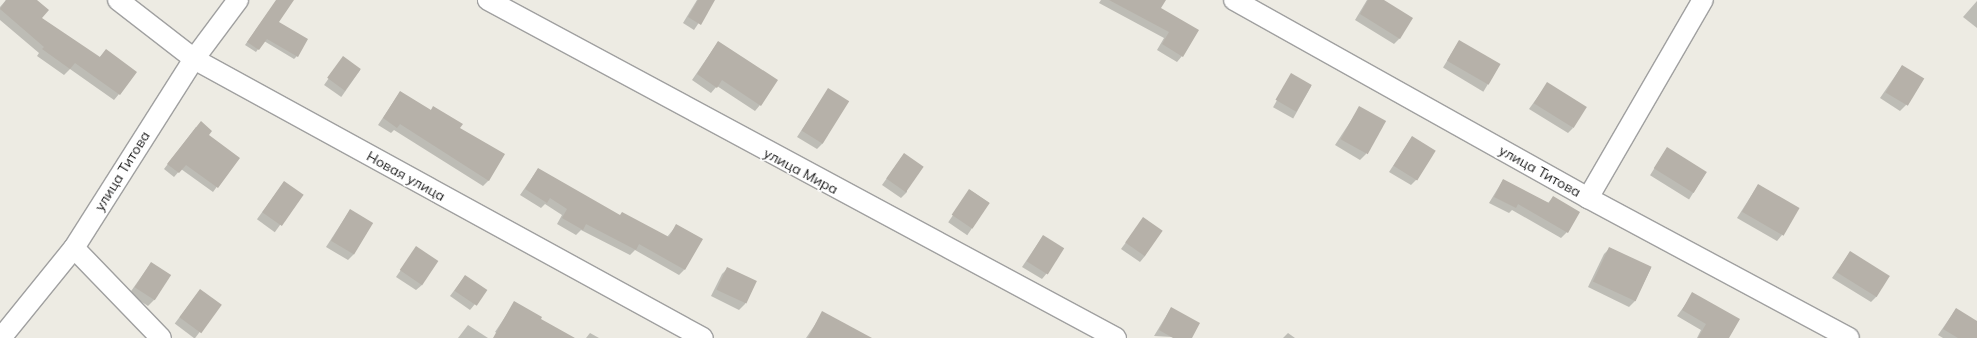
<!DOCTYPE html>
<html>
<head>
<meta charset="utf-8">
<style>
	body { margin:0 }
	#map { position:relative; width:1977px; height:338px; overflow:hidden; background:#edebe3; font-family:Mulish,sans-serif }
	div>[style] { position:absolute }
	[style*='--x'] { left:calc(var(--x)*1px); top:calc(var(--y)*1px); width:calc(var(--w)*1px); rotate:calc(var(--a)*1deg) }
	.shadow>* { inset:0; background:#0003; transform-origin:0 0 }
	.building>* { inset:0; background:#b6b1a9; transform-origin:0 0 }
	.roads { filter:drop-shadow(1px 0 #a0a0a0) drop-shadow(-1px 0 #a0a0a0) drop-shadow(0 1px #a0a0a0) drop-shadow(0 -1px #a0a0a0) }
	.minor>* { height:20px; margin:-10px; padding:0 10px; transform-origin:10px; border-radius:10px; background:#fff }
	span { translate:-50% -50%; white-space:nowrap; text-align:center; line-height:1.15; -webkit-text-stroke:3.5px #fff; paint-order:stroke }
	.street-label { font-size:14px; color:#1c1c1c }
</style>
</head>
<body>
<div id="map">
	<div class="shadow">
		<i style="clip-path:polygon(6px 0,36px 0,41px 18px,99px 58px,106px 50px,119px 94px,114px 100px,70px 69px,64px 75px,37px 56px,39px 53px,0 20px,0 7px)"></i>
		<i style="clip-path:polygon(277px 0,282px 0,278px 22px,297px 56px,294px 59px,264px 41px,256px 52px,245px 45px)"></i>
		<i style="clip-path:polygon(697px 0,714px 0,694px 30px,683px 23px)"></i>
		<i style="clip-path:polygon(1101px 0,1157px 0,1182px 56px,1177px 62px,1157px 50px,1164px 38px,1099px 3px)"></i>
		<i style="clip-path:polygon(1367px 0,1382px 0,1400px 38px,1394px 44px,1355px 20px)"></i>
		<i style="clip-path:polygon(1977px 1px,1977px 28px,1963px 17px)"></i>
		<i style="left:1459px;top:41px;width:47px;height:31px;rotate:31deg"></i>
		<i style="clip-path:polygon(718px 42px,760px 105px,755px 111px,717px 86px,711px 93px,692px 80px)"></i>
		<i style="left:343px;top:58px;width:21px;height:33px;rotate:35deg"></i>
		<i style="clip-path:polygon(1902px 66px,1906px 105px,1900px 111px,1880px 98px)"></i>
		<i style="left:1291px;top:75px;width:23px;height:37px;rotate:29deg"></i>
		<i style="clip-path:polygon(1547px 84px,1573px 128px,1568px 133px,1529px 109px)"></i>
		<i style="clip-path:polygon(828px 90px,823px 143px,817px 149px,797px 137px)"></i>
		<i style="clip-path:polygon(400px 92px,430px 111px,434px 107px,489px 180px,483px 186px,394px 130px,391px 133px,378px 125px)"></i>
		<i style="clip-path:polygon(1360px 107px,1366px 154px,1360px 160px,1335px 145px)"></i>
		<i style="clip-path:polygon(196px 127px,238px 158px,213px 192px,181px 169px,174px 177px,164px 169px)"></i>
		<i style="clip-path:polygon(1412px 137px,1417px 179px,1411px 185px,1389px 172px)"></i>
		<i style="left:1667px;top:148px;width:46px;height:32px;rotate:32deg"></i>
		<i style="clip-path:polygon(904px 154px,907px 192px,901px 198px,882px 185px)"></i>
		<i style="clip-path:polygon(538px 169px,620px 216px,667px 237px,677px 225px,684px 270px,679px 275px,635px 250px,630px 255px,581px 230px,576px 235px,557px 224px,562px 215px,545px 204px,541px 208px,520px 195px)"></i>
		<i style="clip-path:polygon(1503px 180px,1548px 203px,1553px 197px,1567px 232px,1561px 238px,1512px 210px,1509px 213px,1489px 203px)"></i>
		<i style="left:284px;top:182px;width:22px;height:46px;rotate:36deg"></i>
		<i style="clip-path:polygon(1758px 185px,1782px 235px,1777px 241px,1737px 218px)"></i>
		<i style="left:970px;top:190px;width:23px;height:39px;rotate:34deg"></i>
		<i style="clip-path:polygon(350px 210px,354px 254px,348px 260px,326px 247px)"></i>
		<i style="clip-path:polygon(1143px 219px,1145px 256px,1140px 262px,1121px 249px)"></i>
		<i style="clip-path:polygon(1043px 236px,1047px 273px,1042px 279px,1022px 267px)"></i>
		<i style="clip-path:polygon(416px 248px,422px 285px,416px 290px,396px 277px)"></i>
		<i style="clip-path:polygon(1610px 248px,1651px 268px,1635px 301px,1629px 307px,1588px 287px,1604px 254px)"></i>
		<i style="clip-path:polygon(1850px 252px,1877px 296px,1871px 302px,1832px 278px)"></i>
		<i style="clip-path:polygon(151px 263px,154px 300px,148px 306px,129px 294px)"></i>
		<i style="clip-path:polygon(728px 268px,755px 282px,745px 304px,739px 310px,711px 296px,722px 274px)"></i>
		<i style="clip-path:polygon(465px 276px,475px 304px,470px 310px,450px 296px)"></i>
		<i style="left:200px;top:290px;width:25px;height:42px;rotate:37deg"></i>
		<i style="clip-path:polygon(1693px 294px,1728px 338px,1697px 338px,1701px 330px,1677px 316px)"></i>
		<i style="clip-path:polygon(515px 302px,540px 320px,573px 338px,506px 338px,495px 332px)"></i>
		<i style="clip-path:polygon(1171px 308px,1191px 338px,1154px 336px)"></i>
		<i style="clip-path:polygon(1956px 309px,1977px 322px,1977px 338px,1943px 338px,1938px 335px)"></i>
		<i style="clip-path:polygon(823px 313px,866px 338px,806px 338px)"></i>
		<i style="clip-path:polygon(468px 325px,488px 338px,458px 338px)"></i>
		<i style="clip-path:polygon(590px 333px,599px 338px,586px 338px)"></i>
		<i style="clip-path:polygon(1288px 333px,1295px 338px,1283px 338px)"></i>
	</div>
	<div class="building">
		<i style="clip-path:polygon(6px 0,37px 0,49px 10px,42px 18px,100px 57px,106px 49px,137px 72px,120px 95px,75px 63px,70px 69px,42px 49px,44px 47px,0 9px)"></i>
		<i style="clip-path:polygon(276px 0,294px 0,279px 22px,308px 39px,298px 57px,267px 39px,259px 50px,247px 42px)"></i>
		<i style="clip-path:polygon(698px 0,715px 0,701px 25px,688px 17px)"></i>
		<i style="clip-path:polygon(1109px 0,1166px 0,1161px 8px,1199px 30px,1183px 57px,1162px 44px,1169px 32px)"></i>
		<i style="clip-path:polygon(1368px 0,1384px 0,1413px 18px,1400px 39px,1360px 14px)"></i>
		<i style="left:1459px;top:40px;width:48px;height:24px;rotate:30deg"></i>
		<i style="clip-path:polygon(718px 41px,778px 80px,761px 106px,722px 80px,717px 88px,697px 74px)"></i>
		<i style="left:343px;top:56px;width:22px;height:27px;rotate:36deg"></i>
		<i style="left:1902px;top:65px;width:26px;height:32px;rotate:31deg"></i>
		<i style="left:1291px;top:73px;width:24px;height:31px;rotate:30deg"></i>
		<i style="left:1547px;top:82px;width:47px;height:25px;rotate:32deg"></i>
		<i style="left:828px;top:88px;width:25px;height:50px;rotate:32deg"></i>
		<i style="clip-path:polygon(400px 91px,431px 110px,433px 106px,463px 124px,460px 128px,505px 154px,489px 181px,400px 124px,397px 128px,383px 118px)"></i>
		<i style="left:1359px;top:106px;width:31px;height:38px;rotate:29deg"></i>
		<i style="clip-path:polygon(201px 121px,212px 131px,209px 135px,240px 158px,218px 188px,186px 165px,179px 173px,167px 164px)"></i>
		<i style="left:1412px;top:136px;width:28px;height:35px;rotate:32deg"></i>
		<i style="left:1667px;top:147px;width:47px;height:25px;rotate:32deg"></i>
		<i style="left:904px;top:153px;width:24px;height:31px;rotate:35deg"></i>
		<i style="clip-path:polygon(538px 168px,620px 215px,622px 212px,669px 237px,676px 224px,703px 239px,685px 270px,639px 244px,636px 250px,586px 224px,583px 230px,562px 218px,567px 209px,550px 198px,547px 203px,525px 189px)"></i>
		<i style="clip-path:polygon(1503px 179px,1549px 203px,1553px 196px,1580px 212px,1568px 233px,1518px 204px,1516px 208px,1494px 197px)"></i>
		<i style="left:284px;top:181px;width:24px;height:38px;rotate:35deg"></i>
		<i style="left:1758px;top:184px;width:48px;height:32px;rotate:30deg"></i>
		<i style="left:969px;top:189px;width:25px;height:31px;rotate:34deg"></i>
		<i style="left:350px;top:209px;width:27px;height:37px;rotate:31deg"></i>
		<i style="left:1143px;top:217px;width:24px;height:31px;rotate:35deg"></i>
		<i style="left:1043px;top:235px;width:25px;height:31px;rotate:32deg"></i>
		<i style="left:416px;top:246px;width:27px;height:29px;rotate:34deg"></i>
		<i style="left:1609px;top:247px;width:47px;height:38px;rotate:25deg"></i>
		<i style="left:1850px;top:251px;width:47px;height:25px;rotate:32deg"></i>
		<i style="left:151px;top:262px;width:24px;height:30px;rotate:33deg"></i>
		<i style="left:727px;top:267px;width:33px;height:25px;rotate:25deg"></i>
		<i style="left:465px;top:275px;width:27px;height:19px;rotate:34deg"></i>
		<i style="left:200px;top:289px;width:27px;height:35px;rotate:36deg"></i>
		<i style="clip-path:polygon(1692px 292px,1740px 319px,1729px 338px,1698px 338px,1706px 324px,1682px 310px)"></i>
		<i style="clip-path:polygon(514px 301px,542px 317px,541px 319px,575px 338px,493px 338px)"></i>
		<i style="clip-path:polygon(1171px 307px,1200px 323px,1192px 338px,1173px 338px,1159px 330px)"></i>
		<i style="clip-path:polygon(1956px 308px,1977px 321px,1977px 338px,1958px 338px,1943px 329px)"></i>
		<i style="clip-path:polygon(822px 311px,872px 338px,808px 338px)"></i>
	</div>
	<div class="roads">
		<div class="minor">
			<i style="--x:118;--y:0;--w:96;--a:37.8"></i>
			<i style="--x:194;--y:59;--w:580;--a:28.73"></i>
			<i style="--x:488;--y:0;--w:713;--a:28.29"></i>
			<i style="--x:1234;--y:0;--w:406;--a:29.2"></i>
			<i style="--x:1588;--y:198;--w:296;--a:28.2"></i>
			<i style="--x:1588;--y:198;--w:229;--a:-59.9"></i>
			<i style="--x:74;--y:248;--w:125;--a:46"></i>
			<i style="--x:1;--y:338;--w:116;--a:-51"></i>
			<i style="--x:74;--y:248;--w:224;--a:-57.6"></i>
			<i style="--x:194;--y:59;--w:74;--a:-53.3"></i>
		</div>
	</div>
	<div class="street-label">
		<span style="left:122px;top:171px;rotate:-58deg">улица Титова</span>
		<span style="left:801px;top:171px;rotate:28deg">улица Мира</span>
		<span style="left:1540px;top:171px;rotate:29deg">улица Титова</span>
		<span style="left:406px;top:176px;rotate:29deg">Новая улица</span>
	</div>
</div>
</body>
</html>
